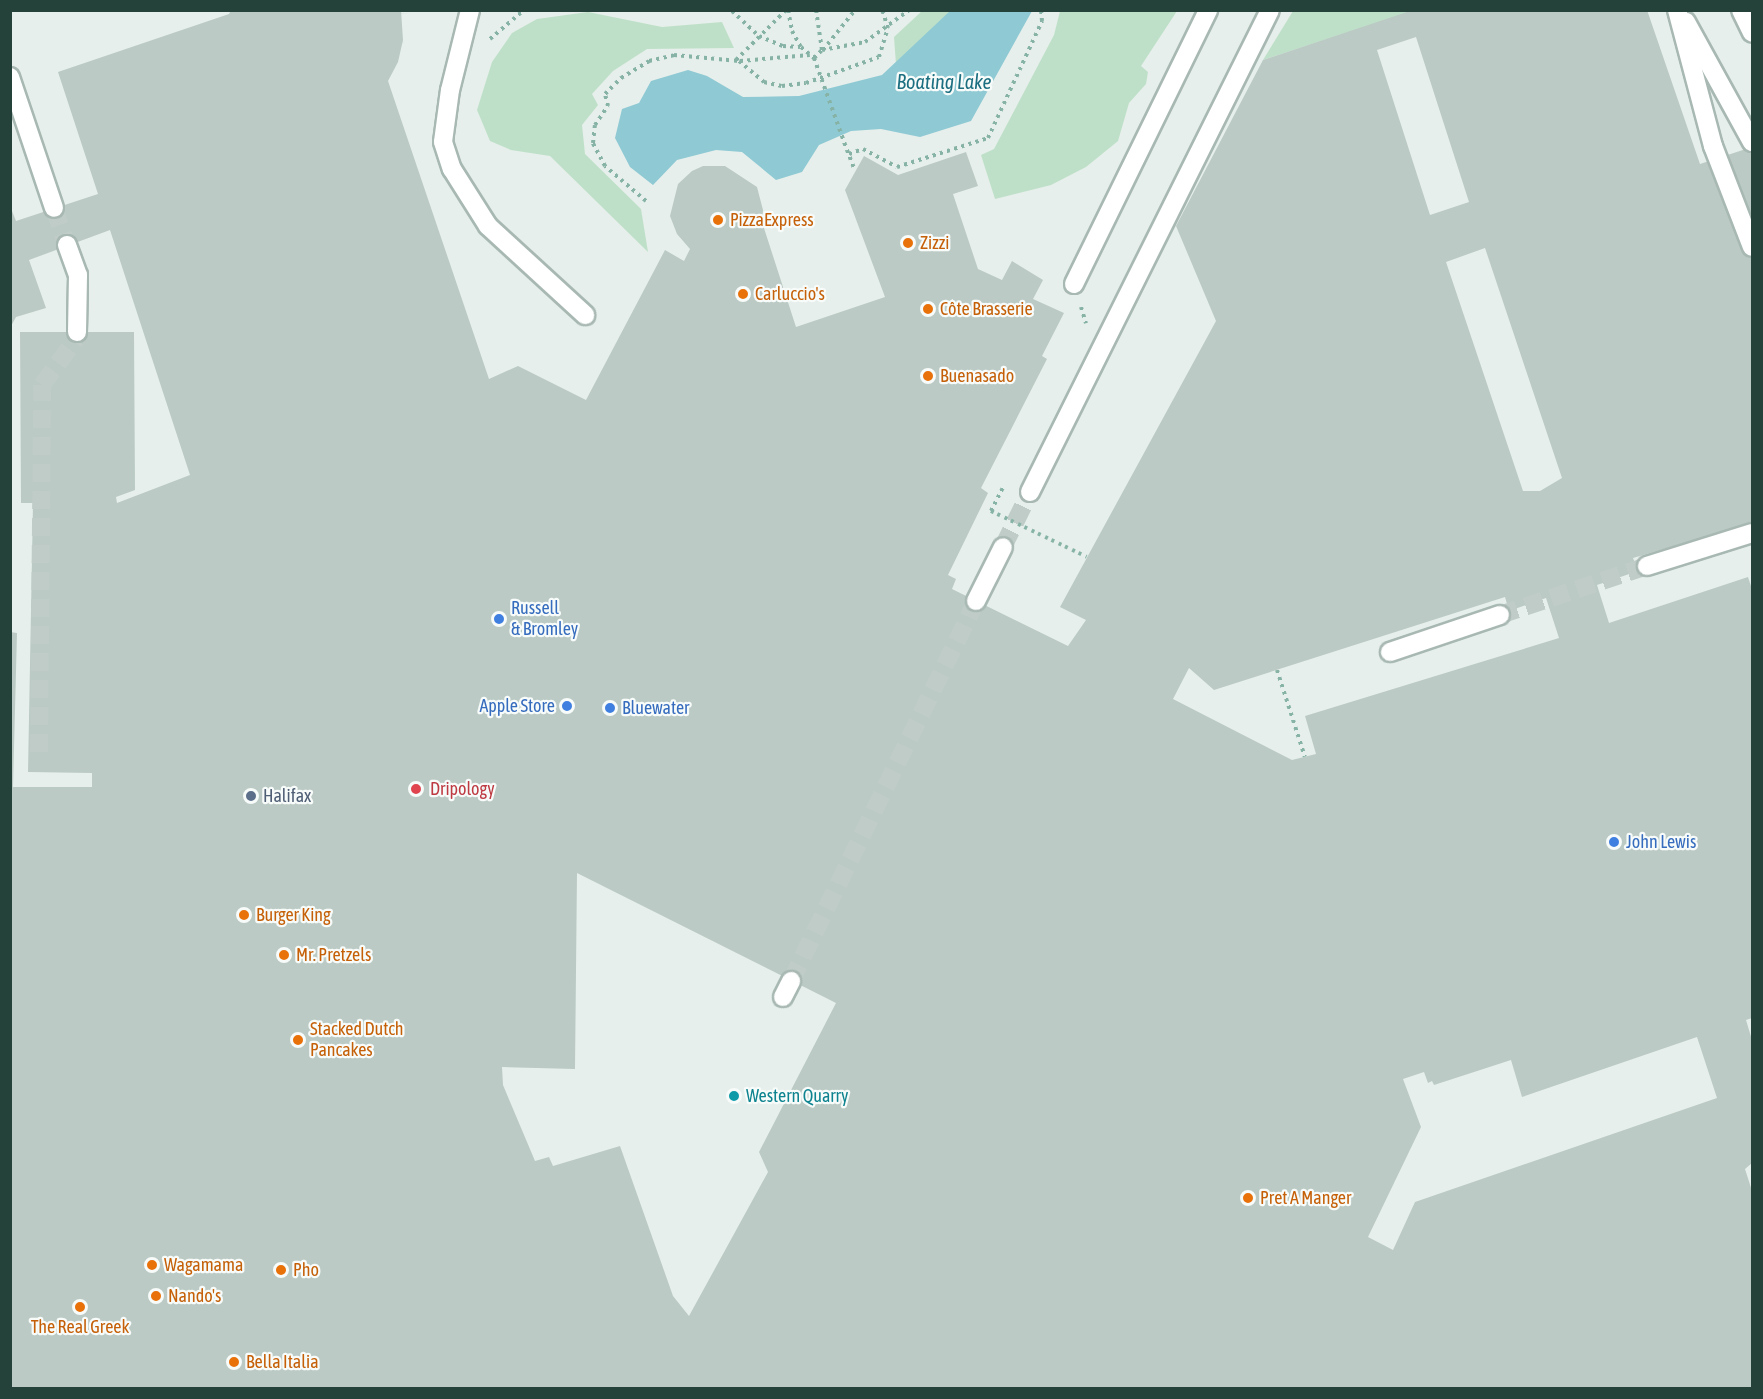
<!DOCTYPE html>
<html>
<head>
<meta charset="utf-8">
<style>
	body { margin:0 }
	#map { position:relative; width:1763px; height:1399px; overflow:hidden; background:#e6efeb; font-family:"Asap Condensed",sans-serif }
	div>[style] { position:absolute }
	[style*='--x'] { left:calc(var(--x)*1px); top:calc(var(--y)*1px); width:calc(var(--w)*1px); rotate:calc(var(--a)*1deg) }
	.green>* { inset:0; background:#bfe0c8 }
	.water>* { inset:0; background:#8ec9d4 }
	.building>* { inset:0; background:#bbcac4 }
	.minor-tunnel>* { height:18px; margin-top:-9px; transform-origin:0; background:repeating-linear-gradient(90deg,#bfccc8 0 18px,transparent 0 27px) }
	.path>* { height:4px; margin-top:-2px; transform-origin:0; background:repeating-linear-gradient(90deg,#86b3a5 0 3px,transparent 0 7.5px) }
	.roads { filter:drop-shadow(2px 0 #a8b8b2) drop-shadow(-2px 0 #a8b8b2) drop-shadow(0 2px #a8b8b2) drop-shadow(0 -2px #a8b8b2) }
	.minor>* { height:18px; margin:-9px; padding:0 9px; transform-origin:9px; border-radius:9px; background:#fff }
	.path-bridge>* { height:4px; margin-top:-2px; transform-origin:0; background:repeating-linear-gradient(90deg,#86b3a5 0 3px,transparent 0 7.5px) }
	.dots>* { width:16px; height:16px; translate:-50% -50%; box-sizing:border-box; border:3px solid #f7fbf9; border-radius:50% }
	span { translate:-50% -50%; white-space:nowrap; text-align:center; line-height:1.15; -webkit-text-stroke:4.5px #f7fbf9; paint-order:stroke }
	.food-label { font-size:18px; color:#c56008 }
	.left { translate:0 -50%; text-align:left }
	.shop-label { font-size:18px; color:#366cbe }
	.right { translate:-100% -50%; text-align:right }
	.health-label { font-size:18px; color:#be3a42 }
	.service-label { font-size:18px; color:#4e5e75 }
	.culture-label { font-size:18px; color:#0d838f }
	.water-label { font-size:20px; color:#1c6f80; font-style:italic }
	.frame { position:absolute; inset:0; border:12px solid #24423a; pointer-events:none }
</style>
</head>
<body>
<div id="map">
	<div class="green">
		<i style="clip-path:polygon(922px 11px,951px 11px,896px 64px,894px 37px)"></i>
		<i style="clip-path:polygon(1060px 11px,1177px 11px,1141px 66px,1148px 72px,1146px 84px,1129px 103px,1118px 141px,1086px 167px,1051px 185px,995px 199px,981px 155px,994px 149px,1054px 35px)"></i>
		<i style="clip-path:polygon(1293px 11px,1413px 11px,1263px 60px)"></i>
		<i style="clip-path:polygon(588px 12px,662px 27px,722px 22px,734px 48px,647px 49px,613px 71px,592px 94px,598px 105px,582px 125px,585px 154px,641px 209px,648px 252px,550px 156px,511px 150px,490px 141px,477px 110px,492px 62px,512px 33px,537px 19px)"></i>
	</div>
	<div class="water">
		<i style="clip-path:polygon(951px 10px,1032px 11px,971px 121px,920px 137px,881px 129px,851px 131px,819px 145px,802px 172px,776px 180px,742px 152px,716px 150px,677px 160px,653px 185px,630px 167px,615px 138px,622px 109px,639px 103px,651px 81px,688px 70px,707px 76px,743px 97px,799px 96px,882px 75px)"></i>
	</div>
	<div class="building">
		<i style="clip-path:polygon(evenodd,231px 10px,401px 10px,403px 40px,398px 62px,388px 81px,489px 379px,518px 366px,586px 400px,665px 250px,684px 261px,690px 249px,677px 234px,670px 216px,678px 184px,692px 171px,703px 166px,725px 166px,757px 187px,763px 210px,762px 222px,796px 327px,885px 297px,845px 190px,864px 156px,898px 175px,966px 152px,978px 186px,953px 194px,978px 269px,1002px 280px,1012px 261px,1043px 280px,1033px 299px,1064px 313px,1042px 356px,1047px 359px,981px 488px,988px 493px,948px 575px,956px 579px,952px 589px,1068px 646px,1086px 620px,1060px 607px,1216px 321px,1176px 226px,1263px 60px,1413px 10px,1647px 10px,1700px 164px,1752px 147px,1752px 523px,1633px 558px,1638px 571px,1597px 585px,1609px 623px,1748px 577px,1752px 589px,1752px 1018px,1746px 1020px,1752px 1040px,1752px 1163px,1745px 1169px,1752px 1191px,1752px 1388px,10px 1388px,10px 632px,17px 633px,13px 787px,92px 787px,92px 773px,28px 772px,33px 503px,21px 503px,20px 332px,134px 332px,135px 490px,116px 497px,117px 503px,190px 475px,110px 230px,29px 260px,46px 308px,16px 317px,10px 328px,10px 206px,16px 221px,98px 194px,58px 72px,229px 14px,231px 10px,1416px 37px,1469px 202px,1430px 215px,1377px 50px,1416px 37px,231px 10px,1485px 248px,1562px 478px,1540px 491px,1523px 491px,1446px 262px,1485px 248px,231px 10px,1505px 597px,1509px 611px,1546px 598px,1559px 638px,1305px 716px,1316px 754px,1292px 760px,1173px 699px,1189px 668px,1214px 690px,1505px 597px,231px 10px,577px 873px,836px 1003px,759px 1152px,768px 1172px,689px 1316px,673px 1296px,620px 1146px,553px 1166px,549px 1157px,535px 1161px,503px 1085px,502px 1067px,575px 1069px,577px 873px,231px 10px,1697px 1037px,1717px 1098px,1415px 1202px,1393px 1250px,1368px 1237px,1421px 1127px,1403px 1079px,1424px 1072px,1428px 1083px,1432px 1081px,1434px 1085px,1511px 1060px,1522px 1097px,1697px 1037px)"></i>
	</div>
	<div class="minor-tunnel">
		<i style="--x:54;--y:208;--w:39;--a:71"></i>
		<i style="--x:1003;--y:547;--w:61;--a:-63.9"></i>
		<i style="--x:1500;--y:615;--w:155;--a:-18.4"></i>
		<i style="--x:39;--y:752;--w:367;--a:-89.5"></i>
		<i style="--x:42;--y:385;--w:57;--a:-53.5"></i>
		<i style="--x:76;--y:339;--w:7;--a:-82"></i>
		<i style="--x:791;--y:981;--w:423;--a:-64"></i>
	</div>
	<div class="path">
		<i style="--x:643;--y:10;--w:100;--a:0"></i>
		<i style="--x:788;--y:10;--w:21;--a:79"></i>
		<i style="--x:792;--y:31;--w:18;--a:61"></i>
		<i style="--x:801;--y:47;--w:17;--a:40"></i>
		<i style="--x:814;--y:58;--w:11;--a:-45"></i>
		<i style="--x:822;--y:50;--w:40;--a:-98.5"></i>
		<i style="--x:732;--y:11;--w:37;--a:43"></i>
		<i style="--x:759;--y:36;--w:26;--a:23"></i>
		<i style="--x:783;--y:46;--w:17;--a:3"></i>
		<i style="--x:490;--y:39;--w:45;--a:-40.5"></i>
		<i style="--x:822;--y:50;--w:44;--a:-10.5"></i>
		<i style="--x:865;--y:42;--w:54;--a:-36"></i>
		<i style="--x:823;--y:50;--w:51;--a:-51.3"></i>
		<i style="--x:736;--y:60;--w:71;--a:-45"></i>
		<i style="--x:740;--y:61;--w:70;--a:-4.9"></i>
		<i style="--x:847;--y:150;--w:22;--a:69"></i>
		<i style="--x:849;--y:154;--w:15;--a:-20"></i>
		<i style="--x:863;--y:149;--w:38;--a:28"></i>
		<i style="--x:897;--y:167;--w:96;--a:-17.7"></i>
		<i style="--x:988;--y:138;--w:129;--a:-65.2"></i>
		<i style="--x:1042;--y:21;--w:11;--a:-95"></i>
		<i style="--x:646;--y:201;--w:54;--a:-139.5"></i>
		<i style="--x:605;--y:166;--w:26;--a:-118"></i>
		<i style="--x:593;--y:143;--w:18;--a:-84"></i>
		<i style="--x:595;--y:125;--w:23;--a:-56"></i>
		<i style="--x:608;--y:106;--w:12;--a:-104"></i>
		<i style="--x:605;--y:94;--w:23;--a:-45"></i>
		<i style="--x:621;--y:78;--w:33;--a:-31"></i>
		<i style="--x:649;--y:61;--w:26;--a:-13"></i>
		<i style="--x:674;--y:55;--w:65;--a:5.3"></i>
		<i style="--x:739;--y:61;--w:33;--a:40"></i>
		<i style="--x:764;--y:82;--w:18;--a:13"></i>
		<i style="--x:782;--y:86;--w:24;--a:-7"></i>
		<i style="--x:806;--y:83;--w:77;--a:-19.6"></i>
		<i style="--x:879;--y:57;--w:30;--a:-73"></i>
		<i style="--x:888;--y:28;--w:19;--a:-108"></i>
		<i style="--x:1081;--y:307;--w:17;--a:73"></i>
		<i style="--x:991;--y:511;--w:29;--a:-63"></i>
		<i style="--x:1277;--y:670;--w:91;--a:72.2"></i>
	</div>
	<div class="roads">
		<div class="minor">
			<i style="--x:470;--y:10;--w:82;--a:104"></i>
			<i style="--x:450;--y:90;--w:52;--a:97.7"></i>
			<i style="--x:443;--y:142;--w:28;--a:72"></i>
			<i style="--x:452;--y:169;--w:67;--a:57.7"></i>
			<i style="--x:488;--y:226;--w:132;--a:42.5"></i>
			<i style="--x:1677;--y:10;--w:141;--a:75.2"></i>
			<i style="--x:1713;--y:146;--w:108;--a:68.9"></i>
			<i style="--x:1741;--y:10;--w:25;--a:64"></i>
			<i style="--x:1686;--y:22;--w:137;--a:61.2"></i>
			<i style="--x:10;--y:77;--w:138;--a:71.4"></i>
			<i style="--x:67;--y:245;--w:32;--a:70"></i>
			<i style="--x:78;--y:275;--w:57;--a:91"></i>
			<i style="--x:1074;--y:284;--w:305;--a:-63.9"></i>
			<i style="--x:1030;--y:492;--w:538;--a:-63.53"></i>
			<i style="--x:1647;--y:566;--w:110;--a:-17.4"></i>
			<i style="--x:976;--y:601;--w:60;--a:-63.4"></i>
			<i style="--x:1390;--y:652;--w:116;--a:-18.6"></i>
			<i style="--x:783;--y:997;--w:18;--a:-63"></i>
		</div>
	</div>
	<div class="path-bridge">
		<i style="--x:814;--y:58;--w:98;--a:70.3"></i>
		<i style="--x:991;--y:511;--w:106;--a:25.6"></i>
	</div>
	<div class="dots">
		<i style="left:718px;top:220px;background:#e8710a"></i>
		<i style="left:908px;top:243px;background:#e8710a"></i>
		<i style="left:743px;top:294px;background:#e8710a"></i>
		<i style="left:928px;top:309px;background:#e8710a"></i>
		<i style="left:928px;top:376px;background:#e8710a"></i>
		<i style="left:499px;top:619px;background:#3f7fe0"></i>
		<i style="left:567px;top:706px;background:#3f7fe0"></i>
		<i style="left:610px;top:708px;background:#3f7fe0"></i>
		<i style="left:416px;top:789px;background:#e0444e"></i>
		<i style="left:251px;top:796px;background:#5c6f8a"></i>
		<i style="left:1614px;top:842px;background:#3f7fe0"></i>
		<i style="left:244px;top:915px;background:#e8710a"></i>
		<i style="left:284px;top:955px;background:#e8710a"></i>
		<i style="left:298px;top:1040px;background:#e8710a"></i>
		<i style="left:734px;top:1096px;background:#0f9aa8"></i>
		<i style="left:1248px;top:1198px;background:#e8710a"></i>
		<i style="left:152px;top:1265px;background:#e8710a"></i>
		<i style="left:281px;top:1270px;background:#e8710a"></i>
		<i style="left:156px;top:1296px;background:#e8710a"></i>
		<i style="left:80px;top:1307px;background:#e8710a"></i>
		<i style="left:234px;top:1362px;background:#e8710a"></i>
	</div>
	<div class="food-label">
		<span class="left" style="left:730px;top:220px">PizzaExpress</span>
		<span class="left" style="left:920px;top:243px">Zizzi</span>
		<span class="left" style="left:755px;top:294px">Carluccio's</span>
		<span class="left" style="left:940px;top:309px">Côte Brasserie</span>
		<span class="left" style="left:940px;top:376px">Buenasado</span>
		<span class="left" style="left:256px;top:915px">Burger King</span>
		<span class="left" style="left:296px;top:955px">Mr. Pretzels</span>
		<span class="left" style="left:310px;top:1040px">Stacked Dutch<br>Pancakes</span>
		<span class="left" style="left:1260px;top:1198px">Pret A Manger</span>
		<span class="left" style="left:164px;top:1265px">Wagamama</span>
		<span class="left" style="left:293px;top:1270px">Pho</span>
		<span class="left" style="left:168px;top:1296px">Nando's</span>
		<span style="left:80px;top:1327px">The Real Greek</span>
		<span class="left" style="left:246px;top:1362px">Bella Italia</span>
	</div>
	<div class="shop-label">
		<span class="left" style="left:511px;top:619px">Russell<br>&amp; Bromley</span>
		<span class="right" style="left:555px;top:706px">Apple Store</span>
		<span class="left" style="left:622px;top:708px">Bluewater</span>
		<span class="left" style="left:1626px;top:842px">John Lewis</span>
	</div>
	<div class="health-label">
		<span class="left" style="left:430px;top:789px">Dripology</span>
	</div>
	<div class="service-label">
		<span class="left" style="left:263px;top:796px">Halifax</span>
	</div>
	<div class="culture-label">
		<span class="left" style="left:746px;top:1096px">Western Quarry</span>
	</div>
	<div class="water-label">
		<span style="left:944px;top:81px">Boating Lake</span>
	</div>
	<div class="frame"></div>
</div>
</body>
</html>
